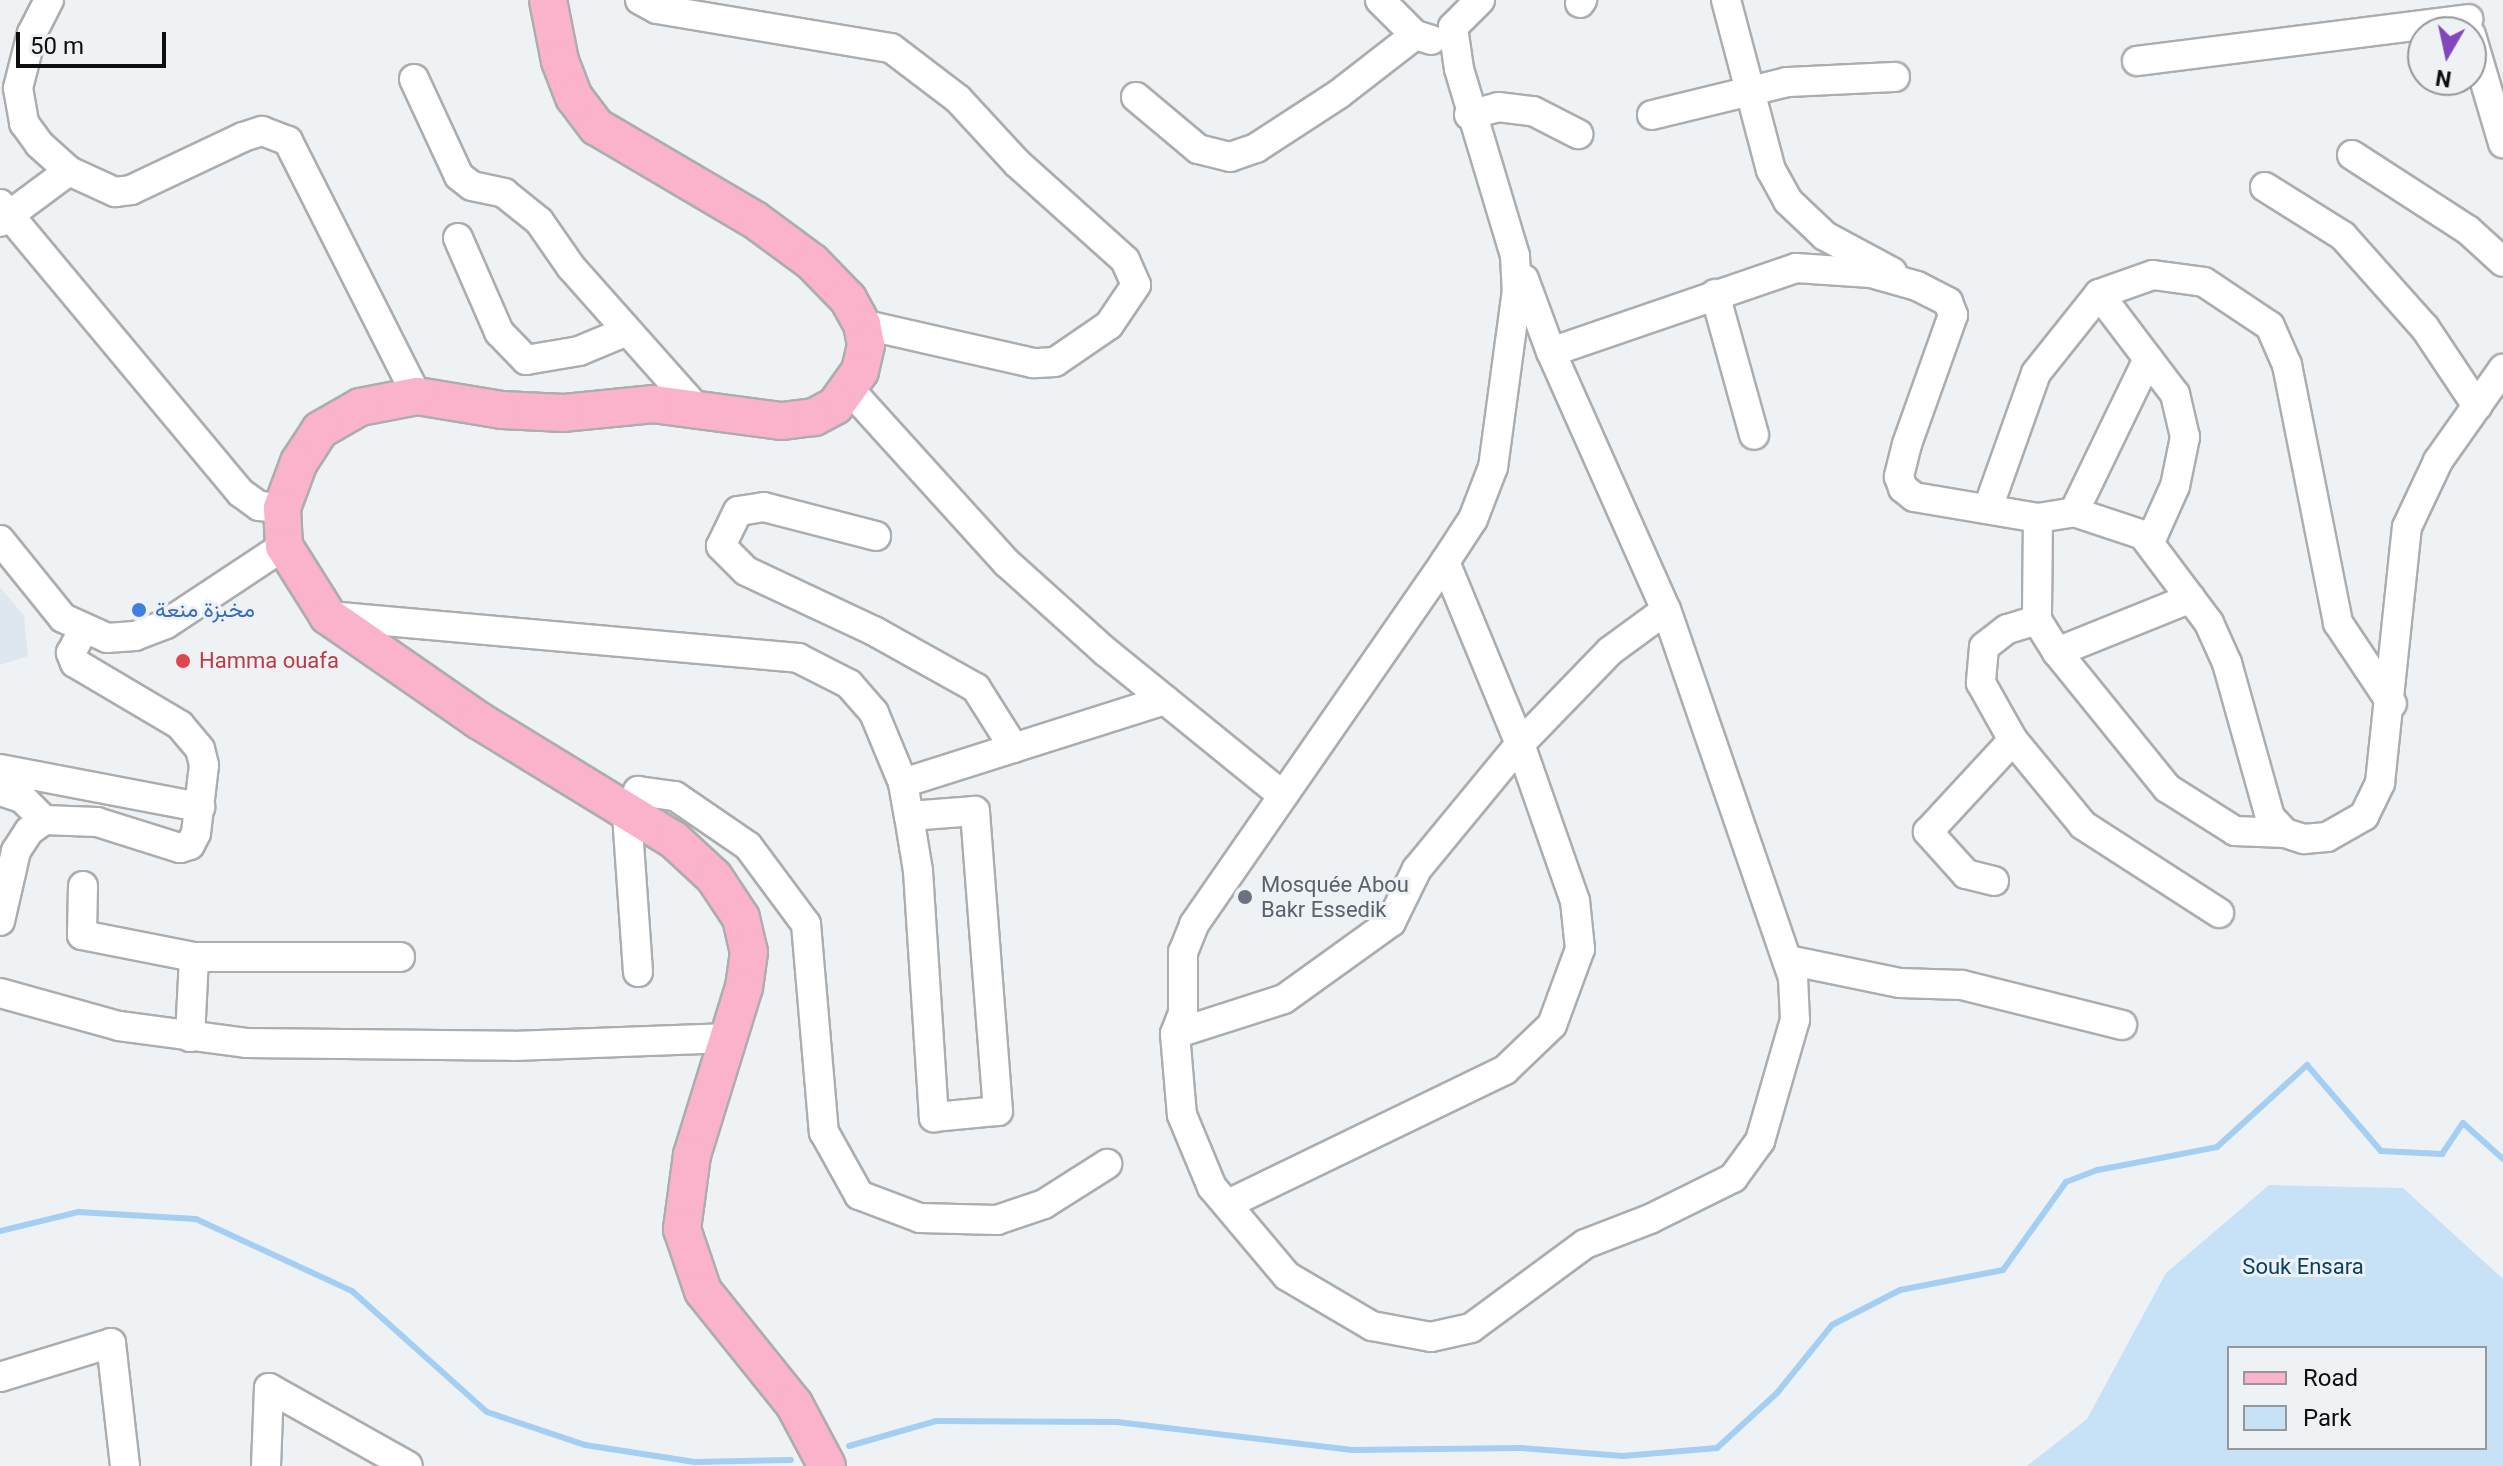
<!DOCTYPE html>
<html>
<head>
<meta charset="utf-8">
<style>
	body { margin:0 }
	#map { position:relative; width:2503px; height:1466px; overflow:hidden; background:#eff2f4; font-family:Roboto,Vazirmatn,sans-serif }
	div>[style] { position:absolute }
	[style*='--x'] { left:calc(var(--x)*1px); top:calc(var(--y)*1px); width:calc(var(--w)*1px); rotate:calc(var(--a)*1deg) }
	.built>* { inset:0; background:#dee7ef }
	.green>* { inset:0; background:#c7e1f7 }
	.stream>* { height:6px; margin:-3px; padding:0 3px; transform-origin:3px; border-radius:3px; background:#a4cef2 }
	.roads { filter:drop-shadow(2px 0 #abadaf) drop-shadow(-2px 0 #abadaf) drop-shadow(0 2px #abadaf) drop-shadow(0 -2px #abadaf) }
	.minor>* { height:28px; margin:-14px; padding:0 14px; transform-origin:14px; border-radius:14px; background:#fff }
	.major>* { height:36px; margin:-18px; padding:0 18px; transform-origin:18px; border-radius:18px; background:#fab3ca }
	.dots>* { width:22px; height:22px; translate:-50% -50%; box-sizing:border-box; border:4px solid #eff2f4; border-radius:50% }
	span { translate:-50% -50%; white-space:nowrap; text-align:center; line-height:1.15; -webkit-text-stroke:6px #eff2f4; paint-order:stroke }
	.shop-label { font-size:22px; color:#366cbe }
	.left { translate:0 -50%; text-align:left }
	.health-label { font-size:22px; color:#be3a42 }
	.worship-label { font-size:22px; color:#5b616d }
	.park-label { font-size:22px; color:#064167 }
	.legend { position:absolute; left:2227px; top:1346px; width:260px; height:104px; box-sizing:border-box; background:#eff2f4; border:2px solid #959798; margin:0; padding:10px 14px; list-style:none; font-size:24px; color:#0d0e0f }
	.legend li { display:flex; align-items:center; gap:16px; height:40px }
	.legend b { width:40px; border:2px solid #959798 }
	.north { position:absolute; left:2407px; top:16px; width:80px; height:80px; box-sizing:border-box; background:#eff2f4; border:2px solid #959798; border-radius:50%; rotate:189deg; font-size:22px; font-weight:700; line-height:32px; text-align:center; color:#0d0e0f }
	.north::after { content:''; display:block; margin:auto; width:28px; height:36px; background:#8346bc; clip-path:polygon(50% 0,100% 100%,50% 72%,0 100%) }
	.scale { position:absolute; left:16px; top:32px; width:150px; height:36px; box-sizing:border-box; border:4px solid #0d0e0f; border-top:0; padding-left:10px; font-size:24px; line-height:28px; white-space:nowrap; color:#0d0e0f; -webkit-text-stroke:6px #eff2f4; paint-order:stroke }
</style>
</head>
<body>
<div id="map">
	<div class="built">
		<i style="clip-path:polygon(0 587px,24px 616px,28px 656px,0 665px)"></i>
	</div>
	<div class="green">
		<i style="clip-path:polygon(evenodd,2269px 1185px,2403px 1188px,2503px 1279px,2503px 1466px,2027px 1466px,2087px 1419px,2166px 1273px,2269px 1185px,2229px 1348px,2485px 1348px,2485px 1448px,2229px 1448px,2229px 1348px)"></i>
	</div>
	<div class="stream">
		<i style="--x:0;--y:1231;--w:80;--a:-13.7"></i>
		<i style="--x:78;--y:1212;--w:118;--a:3.4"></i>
		<i style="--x:196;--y:1219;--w:172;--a:24.8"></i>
		<i style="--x:352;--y:1291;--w:181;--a:41.9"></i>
		<i style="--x:487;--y:1412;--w:103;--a:18.6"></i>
		<i style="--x:585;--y:1445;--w:111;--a:8.8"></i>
		<i style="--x:695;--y:1462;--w:96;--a:-1.2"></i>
		<i style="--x:849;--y:1446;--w:91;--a:-16"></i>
		<i style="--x:936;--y:1421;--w:181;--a:0.3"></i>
		<i style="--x:1117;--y:1422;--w:237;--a:6.8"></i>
		<i style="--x:1352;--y:1450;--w:170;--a:-0.7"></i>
		<i style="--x:1522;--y:1448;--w:101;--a:4.5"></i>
		<i style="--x:1623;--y:1456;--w:94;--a:-4.9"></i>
		<i style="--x:1717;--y:1448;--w:81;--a:-42.5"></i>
		<i style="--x:1777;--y:1393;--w:87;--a:-51"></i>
		<i style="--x:1832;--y:1325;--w:76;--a:-27.2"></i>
		<i style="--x:1900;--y:1290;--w:105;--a:-11"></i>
		<i style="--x:2003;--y:1270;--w:108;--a:-54.4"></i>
		<i style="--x:2066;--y:1182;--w:34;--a:-21"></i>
		<i style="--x:2098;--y:1170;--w:121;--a:-10.9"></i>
		<i style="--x:2217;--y:1147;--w:122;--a:-42.3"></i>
		<i style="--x:2307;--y:1065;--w:113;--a:49.3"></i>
		<i style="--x:2381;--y:1151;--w:61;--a:2.8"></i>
		<i style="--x:2442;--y:1154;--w:37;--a:-56"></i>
		<i style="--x:2463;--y:1123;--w:54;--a:42"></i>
	</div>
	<div class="roads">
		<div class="minor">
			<i style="--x:49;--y:0;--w:37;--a:117"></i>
			<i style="--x:32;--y:33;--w:57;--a:104.3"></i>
			<i style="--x:18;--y:88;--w:36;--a:80"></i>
			<i style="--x:24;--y:123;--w:26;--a:54"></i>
			<i style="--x:39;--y:144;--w:40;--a:42"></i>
			<i style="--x:69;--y:171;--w:51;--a:24.5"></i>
			<i style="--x:115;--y:192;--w:16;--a:-7"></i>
			<i style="--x:131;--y:190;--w:124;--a:-25.3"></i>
			<i style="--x:243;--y:137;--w:20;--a:-18"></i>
			<i style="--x:262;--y:131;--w:28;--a:21"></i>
			<i style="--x:288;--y:141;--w:286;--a:63.2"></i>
			<i style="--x:640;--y:0;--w:19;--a:28"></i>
			<i style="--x:657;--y:9;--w:237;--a:9.5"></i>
			<i style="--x:891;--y:48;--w:84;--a:37.3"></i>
			<i style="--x:958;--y:99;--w:87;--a:47.3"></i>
			<i style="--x:1017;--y:163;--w:145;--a:41.9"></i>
			<i style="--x:1125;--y:260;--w:27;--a:66"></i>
			<i style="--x:1136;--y:285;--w:48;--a:124"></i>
			<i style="--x:1109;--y:325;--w:65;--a:145.6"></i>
			<i style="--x:1055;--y:362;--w:22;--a:177"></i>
			<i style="--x:1033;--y:363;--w:175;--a:-167.2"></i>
			<i style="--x:1380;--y:0;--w:49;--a:45"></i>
			<i style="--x:1415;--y:35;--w:17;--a:17"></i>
			<i style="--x:1480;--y:0;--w:38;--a:135"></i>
			<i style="--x:1453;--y:27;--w:42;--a:81.9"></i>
			<i style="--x:1459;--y:69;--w:195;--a:73.3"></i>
			<i style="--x:1515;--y:256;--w:34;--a:87"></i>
			<i style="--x:1517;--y:290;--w:179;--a:97.7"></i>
			<i style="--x:1493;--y:467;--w:56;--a:111"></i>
			<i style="--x:1473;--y:519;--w:51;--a:123.1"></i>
			<i style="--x:1445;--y:562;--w:441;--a:124.7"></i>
			<i style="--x:1194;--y:925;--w:29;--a:112"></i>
			<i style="--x:1183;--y:952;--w:61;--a:90"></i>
			<i style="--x:1183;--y:1013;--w:22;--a:111"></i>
			<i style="--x:1175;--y:1034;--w:81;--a:85.1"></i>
			<i style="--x:1182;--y:1115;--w:78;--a:67.4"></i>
			<i style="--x:1212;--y:1187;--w:116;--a:49.9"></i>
			<i style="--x:1287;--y:1276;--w:99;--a:30.5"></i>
			<i style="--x:1372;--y:1326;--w:60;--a:10.6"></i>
			<i style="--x:1431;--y:1337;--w:41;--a:-12.7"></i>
			<i style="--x:1471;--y:1328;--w:142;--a:-36.4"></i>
			<i style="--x:1585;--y:1244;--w:70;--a:-21"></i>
			<i style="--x:1650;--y:1219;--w:93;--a:-26.3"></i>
			<i style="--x:1733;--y:1178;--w:46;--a:-53.9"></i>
			<i style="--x:1760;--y:1141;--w:126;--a:-73.9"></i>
			<i style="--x:1795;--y:1020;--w:42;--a:-92.7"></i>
			<i style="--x:1793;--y:978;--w:389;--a:-109"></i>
			<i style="--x:1726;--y:0;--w:176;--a:75.2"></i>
			<i style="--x:1771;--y:170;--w:35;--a:61"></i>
			<i style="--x:1788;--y:201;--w:51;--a:43.4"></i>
			<i style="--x:1825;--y:236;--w:76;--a:28.2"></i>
			<i style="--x:1580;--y:3;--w:4;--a:-56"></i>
			<i style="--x:2471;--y:35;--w:113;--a:73.5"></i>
			<i style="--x:2137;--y:61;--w:334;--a:-7.2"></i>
			<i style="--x:414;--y:79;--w:107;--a:65.1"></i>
			<i style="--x:459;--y:176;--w:16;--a:38"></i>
			<i style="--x:472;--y:186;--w:33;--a:12"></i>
			<i style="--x:504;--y:193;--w:45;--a:38.7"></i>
			<i style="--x:539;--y:221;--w:56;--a:55.2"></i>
			<i style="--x:571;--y:267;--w:190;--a:48.4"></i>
			<i style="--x:1136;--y:97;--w:81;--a:40"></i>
			<i style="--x:1198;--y:149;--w:33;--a:14"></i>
			<i style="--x:1230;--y:157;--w:28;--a:-19"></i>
			<i style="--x:1256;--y:148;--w:99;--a:-33"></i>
			<i style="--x:1339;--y:94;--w:96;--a:-37.8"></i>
			<i style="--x:1469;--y:115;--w:30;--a:-15"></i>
			<i style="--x:1498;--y:107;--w:35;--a:7"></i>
			<i style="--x:1533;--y:111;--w:51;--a:27.1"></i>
			<i style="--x:1652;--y:115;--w:139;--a:-13.7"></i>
			<i style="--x:1787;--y:82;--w:108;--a:-2.7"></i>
			<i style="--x:2352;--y:155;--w:138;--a:32.9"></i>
			<i style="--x:2468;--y:230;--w:47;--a:42.4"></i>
			<i style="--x:2265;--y:187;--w:92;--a:32.1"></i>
			<i style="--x:2343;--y:236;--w:123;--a:48.3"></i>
			<i style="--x:2425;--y:328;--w:94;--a:56.3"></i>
			<i style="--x:0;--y:204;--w:376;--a:50.2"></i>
			<i style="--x:241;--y:493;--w:22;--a:36"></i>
			<i style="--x:259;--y:506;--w:23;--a:5"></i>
			<i style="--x:0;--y:222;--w:86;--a:-36.5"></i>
			<i style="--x:458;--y:238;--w:103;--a:66.4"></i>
			<i style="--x:499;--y:332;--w:39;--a:46"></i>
			<i style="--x:526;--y:360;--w:54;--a:-9.6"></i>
			<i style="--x:579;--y:351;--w:52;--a:-22.6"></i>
			<i style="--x:1715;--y:294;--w:146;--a:74.5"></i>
			<i style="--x:2099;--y:294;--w:126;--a:52.8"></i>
			<i style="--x:2175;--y:394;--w:44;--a:76.9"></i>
			<i style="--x:2185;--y:437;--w:50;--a:101.5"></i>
			<i style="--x:2175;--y:486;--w:61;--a:114.1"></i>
			<i style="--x:1551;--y:352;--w:259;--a:-18.9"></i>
			<i style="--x:1796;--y:268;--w:75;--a:3.8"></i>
			<i style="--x:1871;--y:273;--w:48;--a:15.8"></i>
			<i style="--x:1917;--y:286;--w:35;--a:27"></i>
			<i style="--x:1948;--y:302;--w:14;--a:69"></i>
			<i style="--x:1953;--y:315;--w:137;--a:109.6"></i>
			<i style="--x:1907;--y:444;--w:34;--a:104"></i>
			<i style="--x:1899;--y:477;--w:12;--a:70"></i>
			<i style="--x:1903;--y:488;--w:14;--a:39"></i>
			<i style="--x:1914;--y:497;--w:126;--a:9.6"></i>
			<i style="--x:2038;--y:518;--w:36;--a:-9"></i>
			<i style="--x:2074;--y:512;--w:73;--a:18.4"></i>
			<i style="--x:2143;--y:535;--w:110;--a:53.1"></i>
			<i style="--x:2209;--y:623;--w:44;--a:65.8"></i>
			<i style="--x:2227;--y:663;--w:160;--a:74.4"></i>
			<i style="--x:2270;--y:817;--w:22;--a:47"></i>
			<i style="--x:2285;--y:833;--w:20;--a:18"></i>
			<i style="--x:2304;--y:839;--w:23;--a:-5"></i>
			<i style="--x:2327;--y:837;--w:43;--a:-29.6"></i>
			<i style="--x:2364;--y:816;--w:37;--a:-64"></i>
			<i style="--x:2380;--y:783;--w:257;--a:-84"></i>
			<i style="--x:2407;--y:527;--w:73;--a:-64.8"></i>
			<i style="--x:2438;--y:461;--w:113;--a:-54.8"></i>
			<i style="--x:850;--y:390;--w:234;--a:47.8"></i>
			<i style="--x:1007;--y:563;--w:133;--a:42"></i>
			<i style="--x:1106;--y:652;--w:225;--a:39.1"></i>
			<i style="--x:1988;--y:508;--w:143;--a:-70.4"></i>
			<i style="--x:2036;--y:373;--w:101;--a:-51.4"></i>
			<i style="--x:2099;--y:294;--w:57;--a:-19.4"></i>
			<i style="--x:2153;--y:275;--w:51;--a:7.8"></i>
			<i style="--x:2204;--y:282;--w:79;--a:33.7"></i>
			<i style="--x:2270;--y:326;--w:43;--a:66.4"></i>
			<i style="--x:2287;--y:365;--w:263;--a:78.8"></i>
			<i style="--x:2338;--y:623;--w:97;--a:56.3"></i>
			<i style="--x:2074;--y:512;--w:170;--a:-64.2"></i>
			<i style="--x:2038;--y:518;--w:102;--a:90.6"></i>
			<i style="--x:2037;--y:620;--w:38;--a:58"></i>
			<i style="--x:2057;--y:652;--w:175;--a:51"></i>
			<i style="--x:2167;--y:788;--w:80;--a:32.3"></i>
			<i style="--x:2235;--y:831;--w:50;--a:2.3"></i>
			<i style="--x:876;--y:536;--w:116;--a:-165.5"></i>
			<i style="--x:764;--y:507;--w:26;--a:171"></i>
			<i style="--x:738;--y:511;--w:39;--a:116"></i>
			<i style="--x:721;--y:546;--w:35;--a:45"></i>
			<i style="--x:746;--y:571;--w:141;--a:25.1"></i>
			<i style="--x:874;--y:631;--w:117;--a:29.2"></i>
			<i style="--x:976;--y:688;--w:71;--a:57.7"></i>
			<i style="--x:0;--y:540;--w:100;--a:51.1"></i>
			<i style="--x:63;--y:618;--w:48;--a:24.4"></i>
			<i style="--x:107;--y:638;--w:28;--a:-4"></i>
			<i style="--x:135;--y:636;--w:33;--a:-21"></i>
			<i style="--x:166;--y:624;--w:141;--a:-33.5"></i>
			<i style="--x:329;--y:616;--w:471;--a:5.1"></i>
			<i style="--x:798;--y:658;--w:57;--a:27"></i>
			<i style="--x:849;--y:684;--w:38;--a:49"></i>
			<i style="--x:874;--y:713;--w:76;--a:67.5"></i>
			<i style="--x:903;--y:783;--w:34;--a:80"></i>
			<i style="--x:909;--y:816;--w:56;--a:80.7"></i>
			<i style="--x:918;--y:871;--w:247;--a:86.3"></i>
			<i style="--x:934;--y:1117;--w:64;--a:-5.4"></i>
			<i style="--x:998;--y:1111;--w:301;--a:-94.4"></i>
			<i style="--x:975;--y:811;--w:66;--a:175.7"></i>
			<i style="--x:2037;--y:620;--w:31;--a:163"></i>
			<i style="--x:2007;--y:629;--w:29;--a:142"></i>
			<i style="--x:1984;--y:647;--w:36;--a:95"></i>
			<i style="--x:1981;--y:683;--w:65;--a:60.7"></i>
			<i style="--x:2013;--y:740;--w:110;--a:50.5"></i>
			<i style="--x:2083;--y:825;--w:162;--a:32.9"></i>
			<i style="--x:2057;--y:652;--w:144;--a:-21.9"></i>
			<i style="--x:0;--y:769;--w:204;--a:10.8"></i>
			<i style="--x:903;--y:783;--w:275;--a:-17.6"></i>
			<i style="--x:0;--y:791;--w:23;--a:18"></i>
			<i style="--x:22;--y:798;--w:31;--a:45"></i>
			<i style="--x:1994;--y:881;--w:29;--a:-166"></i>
			<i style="--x:1966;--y:874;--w:57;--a:-132.1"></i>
			<i style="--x:1928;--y:832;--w:125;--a:-47.3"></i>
			<i style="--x:83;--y:886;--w:49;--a:91.2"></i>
			<i style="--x:82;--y:935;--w:114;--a:11.1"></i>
			<i style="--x:194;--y:957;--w:206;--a:0"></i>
			<i style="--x:0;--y:921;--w:72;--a:-77.1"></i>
			<i style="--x:16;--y:851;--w:24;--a:-57"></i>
			<i style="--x:29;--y:831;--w:19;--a:-36"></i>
			<i style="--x:44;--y:820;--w:53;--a:2.2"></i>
			<i style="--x:97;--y:822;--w:87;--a:17.4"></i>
			<i style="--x:180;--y:848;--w:10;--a:-17"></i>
			<i style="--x:190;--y:845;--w:13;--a:-63"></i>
			<i style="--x:196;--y:833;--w:68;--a:-83.3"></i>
			<i style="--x:204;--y:765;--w:16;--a:-104"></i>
			<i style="--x:200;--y:749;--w:31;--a:-130"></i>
			<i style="--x:180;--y:725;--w:122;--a:-149.4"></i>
			<i style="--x:75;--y:663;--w:11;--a:-112"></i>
			<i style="--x:71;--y:653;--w:26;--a:-62"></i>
			<i style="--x:1788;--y:960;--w:114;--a:11.6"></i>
			<i style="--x:1900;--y:983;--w:62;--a:1.8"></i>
			<i style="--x:1962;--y:985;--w:165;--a:14"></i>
			<i style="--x:638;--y:972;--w:159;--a:-94"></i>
			<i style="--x:627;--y:813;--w:25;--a:-63"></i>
			<i style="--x:638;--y:791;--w:37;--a:8"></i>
			<i style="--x:675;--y:796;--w:88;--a:34.4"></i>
			<i style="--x:748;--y:846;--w:97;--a:53.4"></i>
			<i style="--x:806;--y:924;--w:209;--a:85.1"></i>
			<i style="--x:824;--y:1132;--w:72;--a:60.9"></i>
			<i style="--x:859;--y:1195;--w:65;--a:20.7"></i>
			<i style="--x:920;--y:1218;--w:77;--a:1.5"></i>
			<i style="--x:997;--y:1220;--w:50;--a:-18.8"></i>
			<i style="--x:1044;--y:1204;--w:75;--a:-32.4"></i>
			<i style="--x:0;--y:993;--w:123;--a:15.5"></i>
			<i style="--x:119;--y:1026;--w:128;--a:7.6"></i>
			<i style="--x:246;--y:1043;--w:267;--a:0.6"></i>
			<i style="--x:513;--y:1046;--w:217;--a:-2.1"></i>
			<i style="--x:1175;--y:1034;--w:114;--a:-17.8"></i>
			<i style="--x:1284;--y:999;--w:132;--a:-35.7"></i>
			<i style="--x:1391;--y:922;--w:59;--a:-63.9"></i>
			<i style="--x:1417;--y:869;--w:162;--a:-50.5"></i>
			<i style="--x:1520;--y:744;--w:129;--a:-45.9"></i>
			<i style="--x:1610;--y:651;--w:69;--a:-36.2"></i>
			<i style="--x:1666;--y:610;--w:282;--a:-114"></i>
			<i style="--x:1551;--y:352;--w:78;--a:-110.3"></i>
			<i style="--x:190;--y:1037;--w:80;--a:-87.1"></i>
			<i style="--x:1228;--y:1204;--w:308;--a:-25.8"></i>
			<i style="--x:1505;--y:1070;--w:65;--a:-43.8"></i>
			<i style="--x:1552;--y:1025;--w:81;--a:-69.8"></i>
			<i style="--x:1580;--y:949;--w:48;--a:-95.9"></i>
			<i style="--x:1575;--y:901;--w:166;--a:-109.3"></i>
			<i style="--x:1520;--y:744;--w:197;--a:-112.4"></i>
			<i style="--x:0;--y:1377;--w:116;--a:-17"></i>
			<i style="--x:111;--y:1343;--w:124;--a:83.5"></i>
			<i style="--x:266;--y:1466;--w:78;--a:-87.8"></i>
			<i style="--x:269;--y:1388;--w:159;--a:29.3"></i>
		</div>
		<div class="major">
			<i style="--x:548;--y:0;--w:62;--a:78.9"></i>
			<i style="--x:560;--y:61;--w:39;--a:69"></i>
			<i style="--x:574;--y:97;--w:38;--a:53"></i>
			<i style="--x:597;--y:127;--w:183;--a:30.5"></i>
			<i style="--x:755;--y:220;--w:71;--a:36.4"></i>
			<i style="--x:812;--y:262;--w:52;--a:45.8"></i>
			<i style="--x:848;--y:299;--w:29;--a:61"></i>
			<i style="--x:862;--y:324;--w:21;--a:79"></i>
			<i style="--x:866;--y:345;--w:27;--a:103"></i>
			<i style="--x:860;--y:371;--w:43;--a:125.5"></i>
			<i style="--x:835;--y:406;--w:24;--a:152"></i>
			<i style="--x:814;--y:417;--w:33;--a:173"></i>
			<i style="--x:781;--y:421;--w:128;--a:-172.4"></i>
			<i style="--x:654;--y:404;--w:90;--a:174.3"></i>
			<i style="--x:564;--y:413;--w:62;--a:-177.2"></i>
			<i style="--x:502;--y:410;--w:86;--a:-170.6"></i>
			<i style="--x:417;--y:396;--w:58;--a:169.1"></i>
			<i style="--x:360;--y:407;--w:46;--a:150.1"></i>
			<i style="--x:320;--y:430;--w:38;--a:123"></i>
			<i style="--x:299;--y:462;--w:49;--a:110.3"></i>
			<i style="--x:282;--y:508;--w:38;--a:87"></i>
			<i style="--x:284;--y:546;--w:83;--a:57.8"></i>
			<i style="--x:328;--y:616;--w:183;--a:34.7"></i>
			<i style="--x:478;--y:720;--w:230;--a:31.5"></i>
			<i style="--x:674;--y:840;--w:54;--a:42.8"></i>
			<i style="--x:714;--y:877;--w:49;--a:56.6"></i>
			<i style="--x:741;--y:918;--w:35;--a:77"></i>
			<i style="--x:749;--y:952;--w:35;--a:98"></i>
			<i style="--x:744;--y:987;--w:176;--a:107.2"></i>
			<i style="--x:692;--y:1155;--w:75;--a:97.7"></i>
			<i style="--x:682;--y:1229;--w:65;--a:71.3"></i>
			<i style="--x:703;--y:1291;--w:145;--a:51.2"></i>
			<i style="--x:794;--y:1404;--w:70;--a:62"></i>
		</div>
	</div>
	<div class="dots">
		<i style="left:139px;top:610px;background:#3f7fe0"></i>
		<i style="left:183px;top:661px;background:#e0444e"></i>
		<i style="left:1245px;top:897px;background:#6b7280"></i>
	</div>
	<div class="shop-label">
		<span class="left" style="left:155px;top:610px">مخبزة منعة</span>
	</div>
	<div class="health-label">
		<span class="left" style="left:199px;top:661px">Hamma ouafa</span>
	</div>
	<div class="worship-label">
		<span class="left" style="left:1261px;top:897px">Mosquée Abou<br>Bakr Essedik</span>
	</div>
	<div class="park-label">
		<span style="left:2303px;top:1267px">Souk Ensara</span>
	</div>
	<ul class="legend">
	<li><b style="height:10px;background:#fab3ca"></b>Road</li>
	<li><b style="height:22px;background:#c7e1f7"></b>Park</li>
	</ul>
	<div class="north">N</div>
	<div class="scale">50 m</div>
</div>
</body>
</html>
